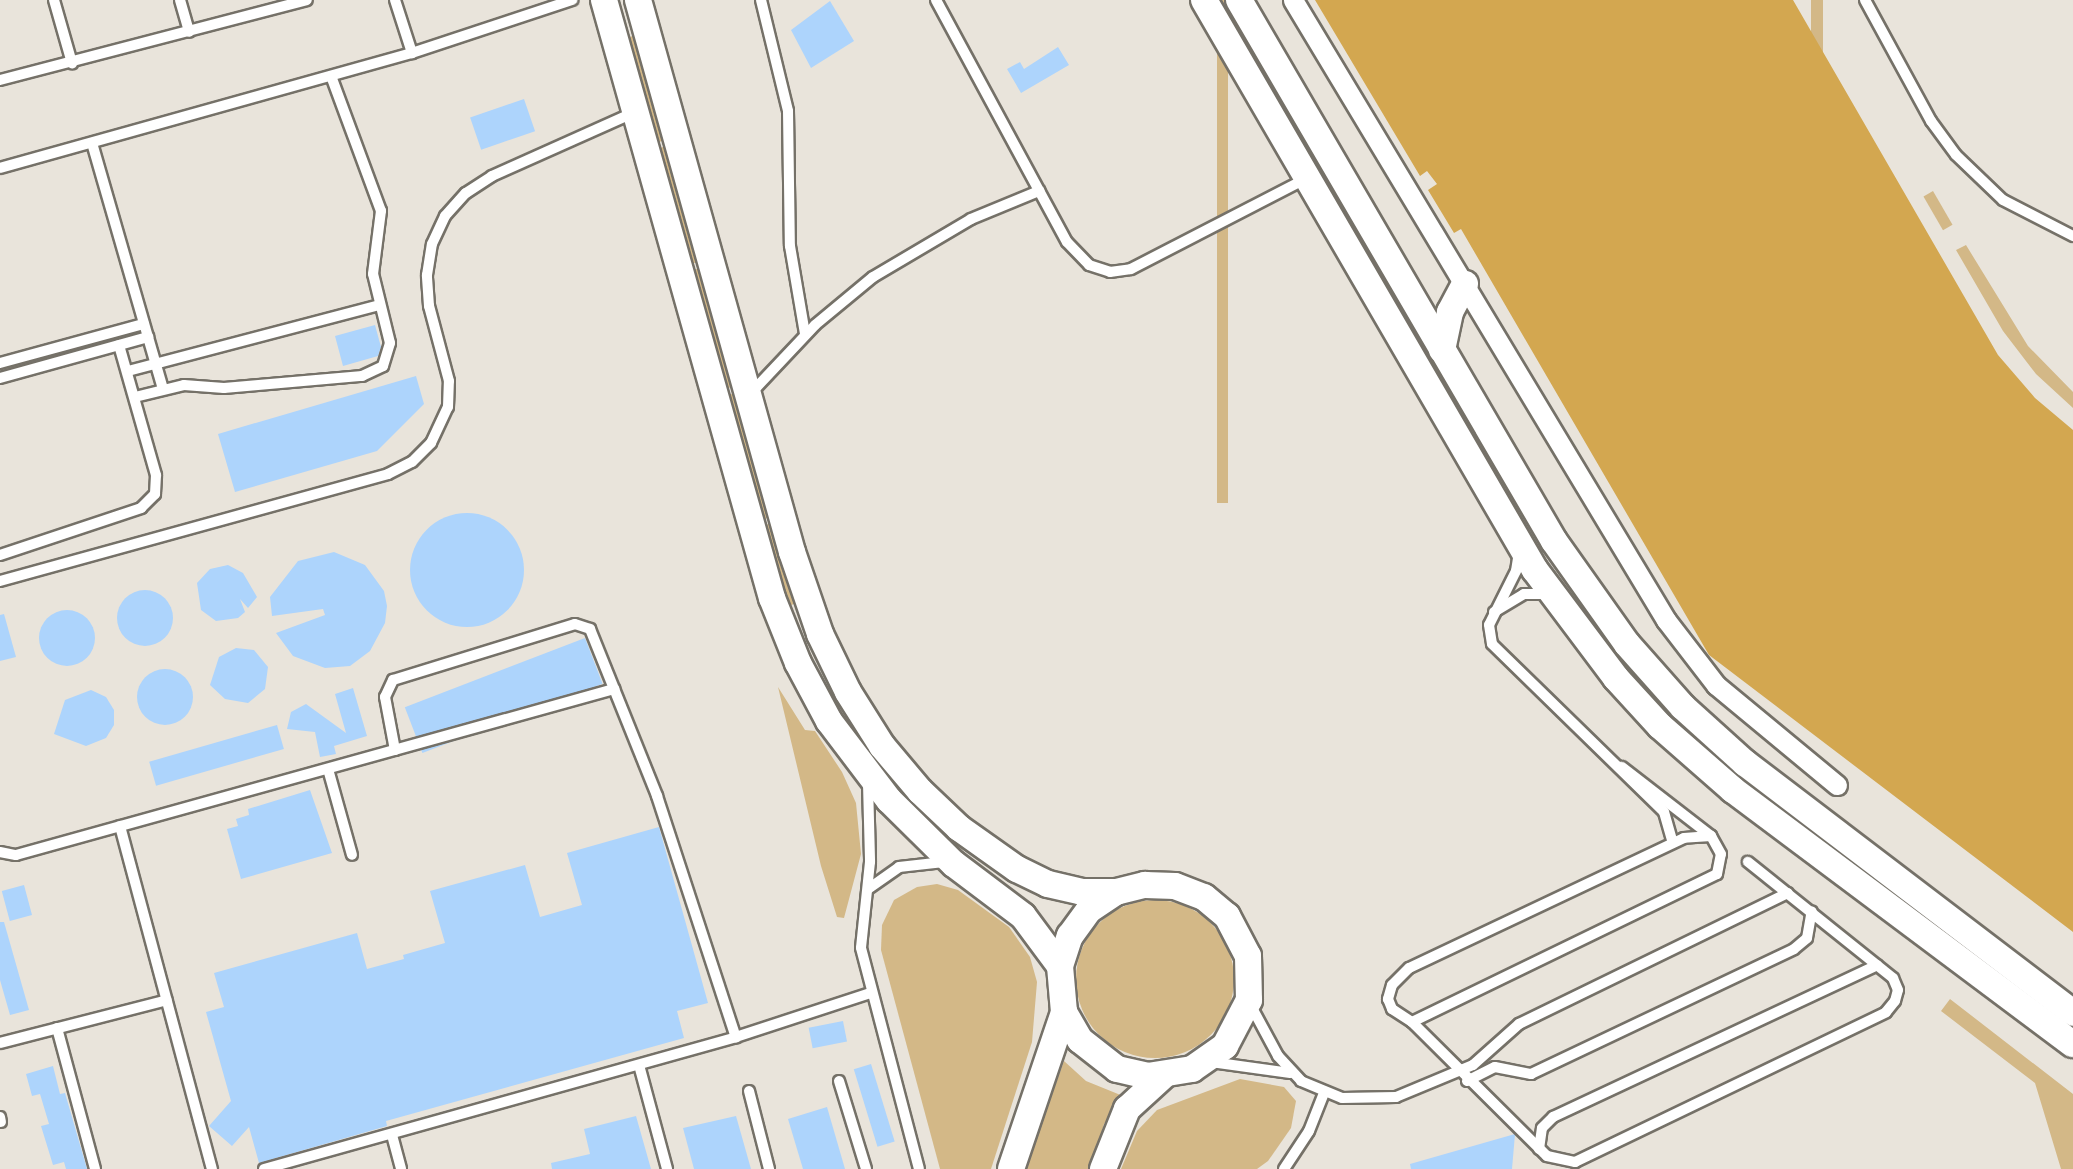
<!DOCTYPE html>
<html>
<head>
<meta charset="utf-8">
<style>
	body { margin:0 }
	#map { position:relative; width:2073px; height:1169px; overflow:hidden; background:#e9e4db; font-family:Overpass,sans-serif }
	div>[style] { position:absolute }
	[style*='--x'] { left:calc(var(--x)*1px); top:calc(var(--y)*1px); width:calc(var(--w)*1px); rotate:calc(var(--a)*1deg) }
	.green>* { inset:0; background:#d3b887; transform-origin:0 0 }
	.round { border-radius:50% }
	.water>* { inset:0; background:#d3a750 }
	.building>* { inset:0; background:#add4fc; transform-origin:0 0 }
	.roads { filter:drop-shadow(2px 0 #757168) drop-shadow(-2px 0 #757168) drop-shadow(0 2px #757168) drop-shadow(0 -2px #757168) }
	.lane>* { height:10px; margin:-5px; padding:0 5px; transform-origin:5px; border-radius:5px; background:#fff }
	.street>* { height:19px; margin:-9.5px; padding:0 9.5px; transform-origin:9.5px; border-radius:9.5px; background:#fff }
	.secondary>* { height:26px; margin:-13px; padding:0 13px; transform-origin:13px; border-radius:13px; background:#fff }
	span { translate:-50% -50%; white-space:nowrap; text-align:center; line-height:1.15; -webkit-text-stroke:6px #fff; paint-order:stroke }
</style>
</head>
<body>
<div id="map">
	<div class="green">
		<i style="left:1217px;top:0;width:11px;height:503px"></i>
		<i style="left:1811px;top:0;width:12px;height:157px"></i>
		<i style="left:637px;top:35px;width:109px;height:10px;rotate:75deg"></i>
		<i style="left:667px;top:146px;width:120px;height:9px;rotate:75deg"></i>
		<i style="left:1933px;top:191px;width:39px;height:11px;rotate:60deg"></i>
		<i style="clip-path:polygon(1966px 245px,2028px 346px,2073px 392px,2073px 408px,2036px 374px,2003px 331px,1956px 250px)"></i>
		<i style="left:701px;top:268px;width:123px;height:10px;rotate:75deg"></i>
		<i style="left:736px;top:393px;width:129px;height:10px;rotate:75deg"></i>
		<i style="left:772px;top:523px;width:84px;height:9px;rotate:73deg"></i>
		<i style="clip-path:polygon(778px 687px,805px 730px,815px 731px,842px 772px,856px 803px,861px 854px,844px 918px,837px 917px,821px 866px)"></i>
		<i style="clip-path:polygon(937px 884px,958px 890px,1009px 927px,1030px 957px,1037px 982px,1032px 1042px,991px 1169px,940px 1169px,881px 950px,882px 925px,894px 900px,917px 887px)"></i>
		<i class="round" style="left:1076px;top:900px;width:158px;height:158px"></i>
		<i style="clip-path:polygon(1950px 999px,2073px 1094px,2073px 1169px,2061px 1169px,2035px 1083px,1941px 1011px)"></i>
		<i style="clip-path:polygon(1064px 1061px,1086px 1081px,1123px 1096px,1104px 1124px,1090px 1169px,1025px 1169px)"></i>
		<i style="clip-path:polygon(1240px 1079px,1284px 1087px,1296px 1101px,1291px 1128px,1268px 1161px,1257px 1169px,1121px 1169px,1137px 1131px,1157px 1110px)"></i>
	</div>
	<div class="water">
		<i style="clip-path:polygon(1315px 0,1793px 0,1998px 355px,2035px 398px,2073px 430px,2073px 932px,1709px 655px,1461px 229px,1454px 233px,1428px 190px,1437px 184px,1427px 171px,1420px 176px)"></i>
	</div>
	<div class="building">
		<i style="clip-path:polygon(830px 1px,854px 41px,811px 68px,791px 30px)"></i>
		<i style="clip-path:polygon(1058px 47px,1069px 65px,1021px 93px,1007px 69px,1020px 62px,1024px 69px)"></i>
		<i style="left:524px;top:99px;width:34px;height:57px;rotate:71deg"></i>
		<i style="clip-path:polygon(375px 325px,381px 347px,378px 356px,343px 366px,335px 336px)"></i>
		<i style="clip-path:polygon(416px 376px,424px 404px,377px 451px,235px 492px,218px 434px)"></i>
		<i class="round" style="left:410px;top:513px;width:114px;height:114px"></i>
		<i style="clip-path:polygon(334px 552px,365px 565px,384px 591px,387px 606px,385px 623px,370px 651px,350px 666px,325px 668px,293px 656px,276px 633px,325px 615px,323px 609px,272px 616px,270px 597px,298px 561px)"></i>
		<i style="clip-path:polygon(228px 565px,243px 573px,257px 597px,248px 608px,240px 599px,245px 612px,238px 618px,216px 621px,201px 610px,197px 583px,210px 569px)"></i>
		<i class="round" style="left:117px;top:590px;width:56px;height:56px"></i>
		<i class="round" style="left:39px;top:610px;width:56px;height:56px"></i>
		<i style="clip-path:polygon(4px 614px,16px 657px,0 661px,0 615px)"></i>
		<i style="left:585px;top:638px;width:49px;height:193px;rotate:69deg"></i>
		<i style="clip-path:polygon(236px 648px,254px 650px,268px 667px,265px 689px,248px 703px,225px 699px,210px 685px,219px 657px)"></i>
		<i class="round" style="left:137px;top:669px;width:56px;height:56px"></i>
		<i style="clip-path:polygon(353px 688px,367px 736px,334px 746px,336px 754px,320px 757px,315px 732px,287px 729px,291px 712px,306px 704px,346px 733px,335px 694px)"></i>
		<i style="clip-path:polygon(91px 690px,106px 697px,114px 710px,114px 725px,106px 738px,86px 746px,54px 734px,65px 700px)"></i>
		<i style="left:277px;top:725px;width:25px;height:133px;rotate:74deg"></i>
		<i style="clip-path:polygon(310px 790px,332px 853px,241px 879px,227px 829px,238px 826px,236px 819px,249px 815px,248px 809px)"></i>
		<i style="clip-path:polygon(659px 827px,708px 1003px,677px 1011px,684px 1038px,386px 1121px,387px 1126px,259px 1163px,249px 1127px,232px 1146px,209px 1126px,231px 1101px,206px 1012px,224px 1007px,214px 973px,357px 933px,367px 969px,404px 959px,403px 955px,445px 943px,430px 891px,525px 865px,540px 917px,582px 905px,567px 853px)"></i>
		<i style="left:24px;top:885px;width:31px;height:23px;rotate:75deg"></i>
		<i style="clip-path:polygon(0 922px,4px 922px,29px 1010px,10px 1015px,0 980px)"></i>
		<i style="left:843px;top:1021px;width:21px;height:35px;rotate:79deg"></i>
		<i style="left:871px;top:1064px;width:81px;height:18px;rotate:73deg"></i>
		<i style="clip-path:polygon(53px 1066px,60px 1094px,65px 1093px,87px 1169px,66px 1169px,64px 1162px,53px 1165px,41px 1126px,49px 1124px,40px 1094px,32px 1096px,26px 1074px)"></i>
		<i style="clip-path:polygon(827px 1107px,845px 1169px,803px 1169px,788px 1119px)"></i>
		<i style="clip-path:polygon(636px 1116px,651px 1169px,552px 1169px,551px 1163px,590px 1154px,584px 1129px)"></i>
		<i style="clip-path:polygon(736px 1116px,751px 1169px,694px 1169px,683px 1128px)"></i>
		<i style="clip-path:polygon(1515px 1134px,1512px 1169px,1411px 1169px,1410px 1164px)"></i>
	</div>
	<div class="roads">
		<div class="lane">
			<i style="--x:54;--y:0;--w:66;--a:74.1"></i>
			<i style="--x:180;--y:0;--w:33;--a:74"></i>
			<i style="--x:395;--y:0;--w:56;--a:72.2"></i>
			<i style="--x:761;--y:0;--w:114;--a:76.3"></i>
			<i style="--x:788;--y:111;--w:135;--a:89.2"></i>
			<i style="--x:790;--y:246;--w:89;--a:80.3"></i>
			<i style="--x:936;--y:0;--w:275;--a:61.6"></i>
			<i style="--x:1067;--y:242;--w:32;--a:46"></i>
			<i style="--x:1089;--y:265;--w:22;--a:18"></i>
			<i style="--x:1110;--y:272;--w:21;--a:-8"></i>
			<i style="--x:1131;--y:269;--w:198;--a:-27.3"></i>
			<i style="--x:1865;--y:0;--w:138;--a:61.4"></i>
			<i style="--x:1931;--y:121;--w:42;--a:53.7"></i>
			<i style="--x:1956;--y:155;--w:65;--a:43.8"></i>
			<i style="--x:2003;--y:200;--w:79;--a:27.2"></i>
			<i style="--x:0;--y:80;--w:317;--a:-14.6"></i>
			<i style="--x:92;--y:143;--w:256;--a:73.9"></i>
			<i style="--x:0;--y:168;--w:428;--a:-15.6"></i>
			<i style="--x:412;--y:53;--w:169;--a:-18.3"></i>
			<i style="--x:0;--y:363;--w:149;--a:-15.2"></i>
			<i style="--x:128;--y:371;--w:260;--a:-14.7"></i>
			<i style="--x:0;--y:378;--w:154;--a:-15.5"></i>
			<i style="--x:751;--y:393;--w:93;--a:-46.7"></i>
			<i style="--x:815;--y:325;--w:75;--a:-39.6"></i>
			<i style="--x:873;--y:277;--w:114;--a:-30.6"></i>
			<i style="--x:971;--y:219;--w:74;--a:-22.4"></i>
			<i style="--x:135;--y:397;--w:50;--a:-13.8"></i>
			<i style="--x:184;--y:385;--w:40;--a:4.3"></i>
			<i style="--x:224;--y:388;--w:139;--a:-5"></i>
			<i style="--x:362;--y:376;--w:23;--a:-25"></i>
			<i style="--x:383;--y:366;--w:24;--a:-73"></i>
			<i style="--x:390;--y:343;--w:71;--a:-103.8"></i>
			<i style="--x:373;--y:274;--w:64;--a:-82.8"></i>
			<i style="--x:381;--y:211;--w:144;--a:-110.3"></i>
			<i style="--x:1519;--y:552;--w:19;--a:99"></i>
			<i style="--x:1516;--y:571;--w:60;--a:116.6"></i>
			<i style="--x:1489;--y:625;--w:19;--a:81"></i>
			<i style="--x:1492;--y:644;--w:240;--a:44.3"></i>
			<i style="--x:1664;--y:812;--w:32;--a:74"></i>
			<i style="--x:0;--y:555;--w:149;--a:-18.4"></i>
			<i style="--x:141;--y:508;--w:20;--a:-45"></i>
			<i style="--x:155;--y:494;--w:19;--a:-87"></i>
			<i style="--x:156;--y:475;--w:135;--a:-105.9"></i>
			<i style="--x:0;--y:581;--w:402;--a:-15.4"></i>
			<i style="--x:388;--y:474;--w:27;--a:-27"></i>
			<i style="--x:412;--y:462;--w:27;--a:-45"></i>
			<i style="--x:431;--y:443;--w:40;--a:-65"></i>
			<i style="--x:448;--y:407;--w:26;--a:-88"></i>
			<i style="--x:449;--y:381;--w:78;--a:-104.9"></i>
			<i style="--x:429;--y:306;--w:31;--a:-94"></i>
			<i style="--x:427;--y:275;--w:31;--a:-81"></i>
			<i style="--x:432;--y:244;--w:31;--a:-65"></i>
			<i style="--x:445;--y:216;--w:31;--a:-48"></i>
			<i style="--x:466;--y:193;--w:31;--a:-33"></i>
			<i style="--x:492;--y:176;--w:157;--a:-24.1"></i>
			<i style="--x:1494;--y:612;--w:35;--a:-31"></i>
			<i style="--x:1524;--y:594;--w:23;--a:0"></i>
			<i style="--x:395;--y:750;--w:54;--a:-100.7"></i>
			<i style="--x:385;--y:697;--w:19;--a:-65"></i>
			<i style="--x:393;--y:680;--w:190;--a:-17.1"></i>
			<i style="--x:575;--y:624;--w:16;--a:18"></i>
			<i style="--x:590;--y:629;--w:180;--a:68.1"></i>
			<i style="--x:657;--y:796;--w:254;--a:71.9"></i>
			<i style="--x:328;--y:769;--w:89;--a:74.4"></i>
			<i style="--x:868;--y:783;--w:79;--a:88.5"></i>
			<i style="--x:870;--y:862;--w:86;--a:96"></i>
			<i style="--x:861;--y:948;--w:228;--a:75.3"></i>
			<i style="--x:120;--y:826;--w:355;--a:75"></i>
			<i style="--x:1711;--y:836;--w:27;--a:176"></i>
			<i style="--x:1684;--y:838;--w:304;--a:154.7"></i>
			<i style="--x:1409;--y:968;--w:24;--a:135"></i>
			<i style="--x:1392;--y:985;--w:15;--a:106"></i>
			<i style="--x:1388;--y:999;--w:11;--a:68"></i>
			<i style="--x:1392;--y:1009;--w:24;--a:33"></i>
			<i style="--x:1412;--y:1022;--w:190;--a:44.8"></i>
			<i style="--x:1547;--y:1156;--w:29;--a:12"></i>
			<i style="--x:1575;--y:1162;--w:345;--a:-25.7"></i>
			<i style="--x:1886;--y:1012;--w:14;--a:-51"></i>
			<i style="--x:1895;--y:1001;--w:11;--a:-75"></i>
			<i style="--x:1898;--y:990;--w:13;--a:-113"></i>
			<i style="--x:1893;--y:978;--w:186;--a:-141.3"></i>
			<i style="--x:0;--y:852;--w:16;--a:11"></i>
			<i style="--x:16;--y:855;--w:621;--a:-15.51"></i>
			<i style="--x:868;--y:889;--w:38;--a:-35"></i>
			<i style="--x:899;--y:867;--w:45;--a:-6.3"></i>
			<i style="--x:1250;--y:1004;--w:59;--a:61.7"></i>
			<i style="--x:1278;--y:1056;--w:34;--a:47"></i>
			<i style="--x:1301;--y:1081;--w:44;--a:22.5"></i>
			<i style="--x:1342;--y:1098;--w:54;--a:-1.1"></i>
			<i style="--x:1396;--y:1097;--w:83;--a:-22.6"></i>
			<i style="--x:1473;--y:1065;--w:62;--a:-41.7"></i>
			<i style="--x:1519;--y:1024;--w:299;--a:-26"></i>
			<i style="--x:1412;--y:1022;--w:339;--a:-25.9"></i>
			<i style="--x:1717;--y:874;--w:20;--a:-79"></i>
			<i style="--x:1721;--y:854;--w:21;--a:-119"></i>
			<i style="--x:1711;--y:836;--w:113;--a:-142.2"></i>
			<i style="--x:57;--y:1028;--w:146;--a:74.9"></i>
			<i style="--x:0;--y:1043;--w:172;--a:-14.4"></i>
			<i style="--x:1211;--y:1062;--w:80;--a:7.9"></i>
			<i style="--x:639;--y:1065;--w:108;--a:74.9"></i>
			<i style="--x:839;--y:1081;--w:92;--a:72.9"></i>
			<i style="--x:1467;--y:1081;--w:31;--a:-27"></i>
			<i style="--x:1495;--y:1067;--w:37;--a:11"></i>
			<i style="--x:1531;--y:1074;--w:291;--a:-25.4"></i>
			<i style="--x:1794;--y:949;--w:17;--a:-40"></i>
			<i style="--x:1807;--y:938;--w:27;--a:-80"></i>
			<i style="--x:749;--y:1091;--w:81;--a:75.6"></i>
			<i style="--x:0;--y:1117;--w:5;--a:79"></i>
			<i style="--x:392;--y:1135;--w:35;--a:75"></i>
			<i style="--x:1539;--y:1149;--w:21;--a:-82"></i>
			<i style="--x:1542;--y:1128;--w:16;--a:-45"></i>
			<i style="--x:1553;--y:1117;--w:358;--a:-25.1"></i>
			<i style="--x:264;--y:1169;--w:490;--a:-15.6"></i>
			<i style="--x:736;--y:1037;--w:142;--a:-18.1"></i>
			<i style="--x:1284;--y:1169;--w:45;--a:-56.7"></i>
			<i style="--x:1309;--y:1131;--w:41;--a:-68.5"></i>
		</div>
		<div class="street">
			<i style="--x:1293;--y:0;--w:724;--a:58.97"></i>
			<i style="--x:1666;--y:620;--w:82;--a:52.4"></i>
			<i style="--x:1716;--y:685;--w:157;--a:39.6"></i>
		</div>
		<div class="secondary">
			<i style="--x:604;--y:0;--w:621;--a:74.31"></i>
			<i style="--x:772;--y:598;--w:70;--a:68.2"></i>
			<i style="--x:798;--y:663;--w:66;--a:61.9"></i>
			<i style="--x:829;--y:721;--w:99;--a:52.8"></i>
			<i style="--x:889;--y:800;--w:91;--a:44.6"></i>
			<i style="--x:954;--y:864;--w:86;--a:37"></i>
			<i style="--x:1023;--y:916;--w:62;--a:53.5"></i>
			<i style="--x:638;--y:0;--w:573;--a:74.41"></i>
			<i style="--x:792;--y:552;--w:87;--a:71.1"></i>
			<i style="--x:820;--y:634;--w:64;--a:64.2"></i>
			<i style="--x:848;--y:692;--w:64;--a:57.8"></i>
			<i style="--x:882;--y:746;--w:59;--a:49.8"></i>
			<i style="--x:920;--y:791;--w:54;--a:43.5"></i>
			<i style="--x:959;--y:828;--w:71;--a:35.3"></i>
			<i style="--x:1017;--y:869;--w:34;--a:26"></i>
			<i style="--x:1048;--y:884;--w:35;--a:13"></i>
			<i style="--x:1082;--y:892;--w:34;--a:0"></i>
			<i style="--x:1116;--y:892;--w:30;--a:-14"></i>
			<i style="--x:1145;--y:885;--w:30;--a:2"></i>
			<i style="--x:1175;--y:886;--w:31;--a:21"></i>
			<i style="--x:1204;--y:897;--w:30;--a:40"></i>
			<i style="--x:1227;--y:916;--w:45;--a:62.3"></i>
			<i style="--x:1248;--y:956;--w:44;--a:88.7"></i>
			<i style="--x:1249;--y:1000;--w:52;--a:117.6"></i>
			<i style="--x:1225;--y:1046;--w:40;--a:145.1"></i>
			<i style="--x:1192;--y:1069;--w:45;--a:171"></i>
			<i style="--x:1148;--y:1076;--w:32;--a:-167"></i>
			<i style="--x:1117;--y:1069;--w:47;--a:-141.9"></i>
			<i style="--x:1080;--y:1040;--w:32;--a:-120"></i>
			<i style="--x:1064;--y:1012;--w:46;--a:-95"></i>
			<i style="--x:1060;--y:966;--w:32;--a:-72"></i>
			<i style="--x:1070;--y:936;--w:32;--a:-54"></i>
			<i style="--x:1089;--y:910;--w:32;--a:-34"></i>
			<i style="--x:1204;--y:0;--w:659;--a:59.86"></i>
			<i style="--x:1535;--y:570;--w:135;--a:53.1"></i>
			<i style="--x:1616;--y:678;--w:65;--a:47.5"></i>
			<i style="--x:1660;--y:726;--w:97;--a:41.2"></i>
			<i style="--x:1733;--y:790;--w:424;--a:36.8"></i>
			<i style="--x:1239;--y:0;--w:626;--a:59.79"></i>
			<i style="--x:1554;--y:541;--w:126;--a:54.7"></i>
			<i style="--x:1627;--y:644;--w:84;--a:48.4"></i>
			<i style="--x:1683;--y:707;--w:84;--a:42.1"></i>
			<i style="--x:1745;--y:763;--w:412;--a:37.3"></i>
			<i style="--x:1442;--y:350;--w:39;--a:-78"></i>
			<i style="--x:1450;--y:312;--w:32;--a:-62"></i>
			<i style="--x:1011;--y:1169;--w:166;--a:-71.3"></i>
			<i style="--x:1103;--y:1169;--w:65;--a:-68.2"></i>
			<i style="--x:1127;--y:1109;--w:49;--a:-42.5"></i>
		</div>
	</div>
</div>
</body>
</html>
